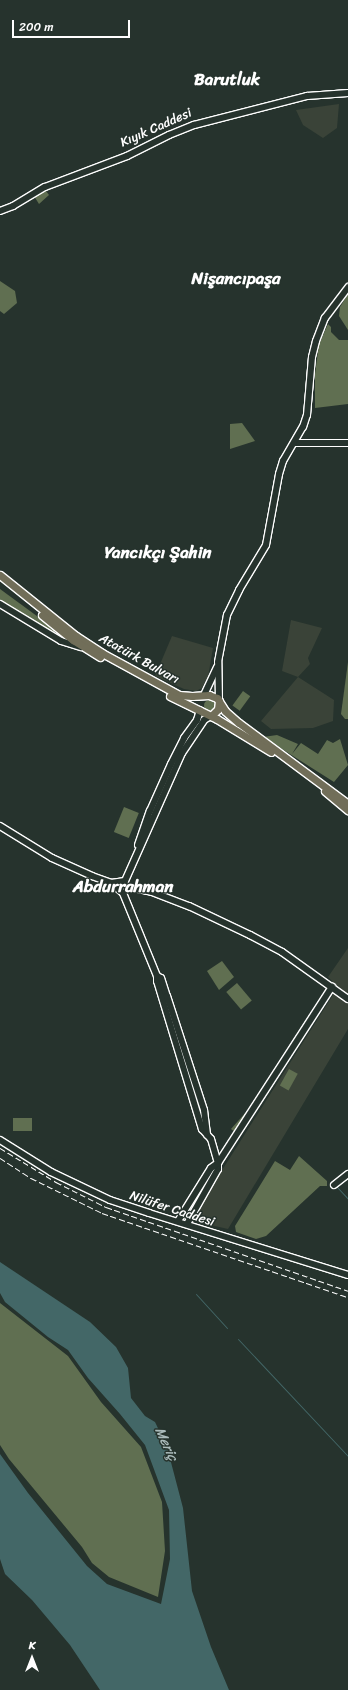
<!DOCTYPE html>
<html>
<head>
<meta charset="utf-8">
<style>
	body { margin:0 }
	#map { position:relative; width:348px; height:1690px; overflow:hidden; background:#26332d; font-family:Sriracha,sans-serif }
	div>[style] { position:absolute }
	[style*='--x'] { left:calc(var(--x)*1px); top:calc(var(--y)*1px); width:calc(var(--w)*1px); rotate:calc(var(--a)*1deg) }
	.built>* { inset:0; background:#3a4338 }
	.green>* { inset:0; background:#606f51; transform-origin:0 0 }
	.round { border-radius:50% }
	.water>* { inset:0; background:#436767 }
	.stream>* { height:1px; margin:-0.5px; padding:0 0.5px; transform-origin:0.5px; border-radius:0.5px; background:#436767 }
	.roads { filter:drop-shadow(1px 0 #fff) drop-shadow(-1px 0 #fff) drop-shadow(0 1px #fff) drop-shadow(0 -1px #fff) }
	.secondary>* { height:6px; margin:-3px; padding:0 3px; transform-origin:3px; border-radius:3px; background:#26332d }
	.primary>* { height:7px; margin:-3.5px; padding:0 3.5px; transform-origin:3.5px; border-radius:3.5px; background:#716e59 }
	.rail>* { height:1px; margin-top:-0.5px; transform-origin:0; background:repeating-linear-gradient(90deg,#fff 0 6px,transparent 0 9px) }
	span { translate:-50% -50%; white-space:nowrap; text-align:center; line-height:1.15; -webkit-text-stroke:3px #26332d; paint-order:stroke }
	.street-label { font-size:13px; color:#fff }
	.water-label { font-size:14px; color:#abb; font-style:italic }
	.district-label { font-size:17px; color:#fff; font-weight:700 }
	.north { position:absolute; left:12px; top:1638px; width:40px; height:40px; -webkit-text-stroke:3px #26332d; paint-order:stroke; rotate:0deg; font-size:11px; font-weight:700; line-height:16px; text-align:center; color:#fff }
	.north::after { content:''; display:block; margin:auto; width:14px; height:18px; background:#fff; clip-path:polygon(50% 0,100% 100%,50% 72%,0 100%) }
	.scale { position:absolute; left:12px; top:20px; width:118px; height:18px; box-sizing:border-box; border:2px solid #fff; border-top:0; padding-left:5px; font-size:12px; line-height:14px; white-space:nowrap; color:#fff; -webkit-text-stroke:3px #26332d; paint-order:stroke }
</style>
</head>
<body>
<div id="map">
	<div class="built">
		<i style="clip-path:polygon(339px 104px,337px 128px,323px 138px,303px 125px,296px 110px)"></i>
		<i style="clip-path:polygon(291px 620px,322px 628px,308px 658px,310px 664px,298px 677px,334px 700px,333px 721px,313px 728px,271px 729px,261px 721px,298px 677px,282px 671px)"></i>
		<i style="clip-path:polygon(172px 636px,213px 648px,208px 677px,202px 688px,196px 691px,184px 689px,155px 676px)"></i>
		<i style="clip-path:polygon(348px 948px,348px 1029px,228px 1229px,206px 1224px,200px 1217px,200px 1205px,338px 987px,328px 977px)"></i>
	</div>
	<div class="green">
		<i style="clip-path:polygon(46px 191px,49px 195px,39px 204px,34px 196px)"></i>
		<i style="clip-path:polygon(0 281px,15px 291px,17px 303px,4px 314px,0 311px)"></i>
		<i style="clip-path:polygon(348px 294px,348px 330px,339px 316px,340px 307px)"></i>
		<i style="clip-path:polygon(328px 324px,331px 327px,331px 332px,339px 340px,348px 340px,348px 404px,315px 408px,315px 374px,319px 344px)"></i>
		<i style="clip-path:polygon(242px 423px,255px 441px,230px 449px,230px 424px)"></i>
		<i style="clip-path:polygon(0 589px,56px 630px,54px 632px,51px 632px,0 604px)"></i>
		<i style="clip-path:polygon(348px 662px,348px 719px,345px 719px,341px 714px)"></i>
		<i style="left:243px;top:691px;width:9px;height:18px;rotate:36deg"></i>
		<i class="round" style="left:203.5px;top:699.5px;width:11px;height:11px"></i>
		<i style="clip-path:polygon(277px 735px,298px 744px,292px 754px,301px 743px,318px 754px,327px 740px,333px 743px,340px 739px,348px 765px,334px 782px,263px 737px)"></i>
		<i style="left:124px;top:807px;width:16px;height:27px;rotate:22deg"></i>
		<i style="clip-path:polygon(222px 961px,234px 977px,219px 990px,207px 971px)"></i>
		<i style="left:237px;top:983px;width:23px;height:14px;rotate:50deg"></i>
		<i style="left:289px;top:1069px;width:10px;height:19px;rotate:29deg"></i>
		<i style="clip-path:polygon(254px 1103px,235px 1132px,231px 1129px)"></i>
		<i style="left:13px;top:1118px;width:19px;height:13px"></i>
		<i style="clip-path:polygon(299px 1156px,327px 1181px,327px 1186px,320px 1186px,266px 1236px,256px 1239px,236px 1232px,235px 1226px,275px 1161px,290px 1170px)"></i>
		<i style="clip-path:polygon(0 1303px,68px 1356px,101px 1402px,141px 1447px,162px 1502px,165px 1551px,158px 1597px,109px 1577px,92px 1563px,82px 1547px,9px 1459px,0 1445px)"></i>
	</div>
	<div class="water">
		<i style="clip-path:polygon(0 1262px,90px 1322px,116px 1347px,128px 1368px,131px 1398px,145px 1416px,155px 1422px,167px 1447px,183px 1508px,192px 1591px,211px 1647px,229px 1690px,100px 1690px,70px 1645px,32px 1600px,5px 1574px,0 1559px,0 1454px,28px 1493px,87px 1566px,107px 1584px,161px 1604px,170px 1559px,169px 1510px,145px 1445px,120px 1414px,88px 1378px,68px 1350px,48px 1337px,5px 1302px,0 1293px)"></i>
	</div>
	<div class="stream">
		<i style="--x:337;--y:1187;--w:16;--a:47"></i>
		<i style="--x:196;--y:1294;--w:46;--a:47.6"></i>
		<i style="--x:238;--y:1339;--w:161;--a:46.8"></i>
	</div>
	<div class="roads">
		<div class="secondary">
			<i style="--x:0;--y:211;--w:14;--a:-21"></i>
			<i style="--x:13;--y:206;--w:37;--a:-31"></i>
			<i style="--x:45;--y:187;--w:88;--a:-20.7"></i>
			<i style="--x:127;--y:156;--w:47;--a:-26.6"></i>
			<i style="--x:169;--y:135;--w:27;--a:-22"></i>
			<i style="--x:194;--y:125;--w:117;--a:-14.4"></i>
			<i style="--x:307;--y:96;--w:41;--a:-4.2"></i>
			<i style="--x:294;--y:443;--w:54;--a:0"></i>
			<i style="--x:0;--y:604;--w:71;--a:31.2"></i>
			<i style="--x:61;--y:641;--w:21;--a:17"></i>
			<i style="--x:204;--y:695;--w:31;--a:-65"></i>
			<i style="--x:219;--y:701;--w:39;--a:-91"></i>
			<i style="--x:218;--y:662;--w:48;--a:-79.2"></i>
			<i style="--x:227;--y:615;--w:28;--a:-64"></i>
			<i style="--x:239;--y:590;--w:52;--a:-59"></i>
			<i style="--x:266;--y:545;--w:72;--a:-79.6"></i>
			<i style="--x:279;--y:474;--w:14;--a:-73"></i>
			<i style="--x:283;--y:461;--w:39;--a:-60"></i>
			<i style="--x:303;--y:427;--w:13;--a:-72"></i>
			<i style="--x:307;--y:415;--w:58;--a:-85.1"></i>
			<i style="--x:312;--y:357;--w:16;--a:-76"></i>
			<i style="--x:316;--y:341;--w:25;--a:-69"></i>
			<i style="--x:325;--y:318;--w:39;--a:-53"></i>
			<i style="--x:0;--y:826;--w:61;--a:31.6"></i>
			<i style="--x:52;--y:858;--w:44;--a:24.2"></i>
			<i style="--x:92;--y:876;--w:20;--a:20"></i>
			<i style="--x:111;--y:883;--w:14;--a:-8"></i>
			<i style="--x:138;--y:845;--w:36;--a:-71"></i>
			<i style="--x:150;--y:811;--w:51;--a:-65.9"></i>
			<i style="--x:171;--y:764;--w:29;--a:-63"></i>
			<i style="--x:184;--y:738;--w:22;--a:-54"></i>
			<i style="--x:197;--y:720;--w:10;--a:-73"></i>
			<i style="--x:125;--y:881;--w:140;--a:-66"></i>
			<i style="--x:182;--y:753;--w:40;--a:-56"></i>
			<i style="--x:204;--y:720;--w:8;--a:-30"></i>
			<i style="--x:111;--y:883;--w:16;--a:40"></i>
			<i style="--x:129;--y:887;--w:24;--a:12"></i>
			<i style="--x:152;--y:892;--w:40;--a:21"></i>
			<i style="--x:189;--y:906;--w:68;--a:25.4"></i>
			<i style="--x:250;--y:935;--w:36;--a:28"></i>
			<i style="--x:282;--y:952;--w:81;--a:35.5"></i>
			<i style="--x:123;--y:893;--w:90;--a:67.7"></i>
			<i style="--x:157;--y:976;--w:5;--a:90"></i>
			<i style="--x:157;--y:981;--w:155;--a:73.1"></i>
			<i style="--x:202;--y:1129;--w:13;--a:48"></i>
			<i style="--x:211;--y:1139;--w:25;--a:74"></i>
			<i style="--x:218;--y:1163;--w:6;--a:90"></i>
			<i style="--x:218;--y:1169;--w:63;--a:119.4"></i>
			<i style="--x:157;--y:976;--w:4;--a:27"></i>
			<i style="--x:161;--y:978;--w:19;--a:72"></i>
			<i style="--x:167;--y:996;--w:120;--a:72"></i>
			<i style="--x:204;--y:1110;--w:25;--a:83"></i>
			<i style="--x:0;--y:1140;--w:60;--a:32.1"></i>
			<i style="--x:51;--y:1172;--w:65;--a:25.4"></i>
			<i style="--x:110;--y:1200;--w:41;--a:18.4"></i>
			<i style="--x:149;--y:1213;--w:208;--a:17.3"></i>
			<i style="--x:334;--y:1185;--w:18;--a:-38"></i>
			<i style="--x:178;--y:1221;--w:62;--a:-58.1"></i>
			<i style="--x:211;--y:1168;--w:9;--a:-36"></i>
			<i style="--x:218;--y:1163;--w:210;--a:-57.1"></i>
		</div>
		<div class="primary">
			<i style="--x:0;--y:575;--w:97;--a:38.8"></i>
			<i style="--x:76;--y:636;--w:31;--a:33"></i>
			<i style="--x:102;--y:653;--w:88;--a:28.6"></i>
			<i style="--x:179;--y:695;--w:13;--a:4"></i>
			<i style="--x:192;--y:696;--w:17;--a:-3"></i>
			<i style="--x:209;--y:695;--w:9;--a:21"></i>
			<i style="--x:217;--y:698;--w:15;--a:58"></i>
			<i style="--x:225;--y:711;--w:18;--a:41"></i>
			<i style="--x:239;--y:723;--w:136;--a:36.6"></i>
			<i style="--x:42;--y:615;--w:40;--a:39"></i>
			<i style="--x:73;--y:640;--w:32;--a:32"></i>
			<i style="--x:170;--y:696;--w:52;--a:26.1"></i>
			<i style="--x:217;--y:719;--w:63;--a:31.4"></i>
			<i style="--x:211;--y:716;--w:10;--a:-45"></i>
			<i style="--x:218;--y:709;--w:8;--a:-83"></i>
			<i style="--x:325;--y:791;--w:30;--a:40"></i>
		</div>
	</div>
	<div class="rail">
		<i style="--x:0;--y:1148;--w:66;--a:31.3"></i>
		<i style="--x:56;--y:1182;--w:56;--a:26.6"></i>
		<i style="--x:106;--y:1207;--w:256;--a:19.1"></i>
		<i style="--x:0;--y:1158;--w:37;--a:33"></i>
		<i style="--x:31;--y:1178;--w:79;--a:26.2"></i>
		<i style="--x:102;--y:1213;--w:260;--a:18.9"></i>
	</div>
	<div class="street-label">
		<span style="left:156px;top:128px;rotate:-24deg">Kıyık Caddesi</span>
		<span style="left:139px;top:659px;rotate:29deg">Atatürk Bulvarı</span>
		<span style="left:172px;top:1209px;rotate:18deg">Nilüfer Caddesi</span>
	</div>
	<div class="water-label">
		<span style="left:166px;top:1444px;rotate:65deg">Meriç</span>
	</div>
	<div class="district-label">
		<span style="left:227px;top:80px">Barutluk</span>
		<span style="left:236px;top:279px">Nişancıpaşa</span>
		<span style="left:158px;top:553px">Yancıkçı Şahin</span>
		<span style="left:123px;top:887px">Abdurrahman</span>
	</div>
	<div class="north">K</div>
	<div class="scale">200 m</div>
</div>
</body>
</html>
